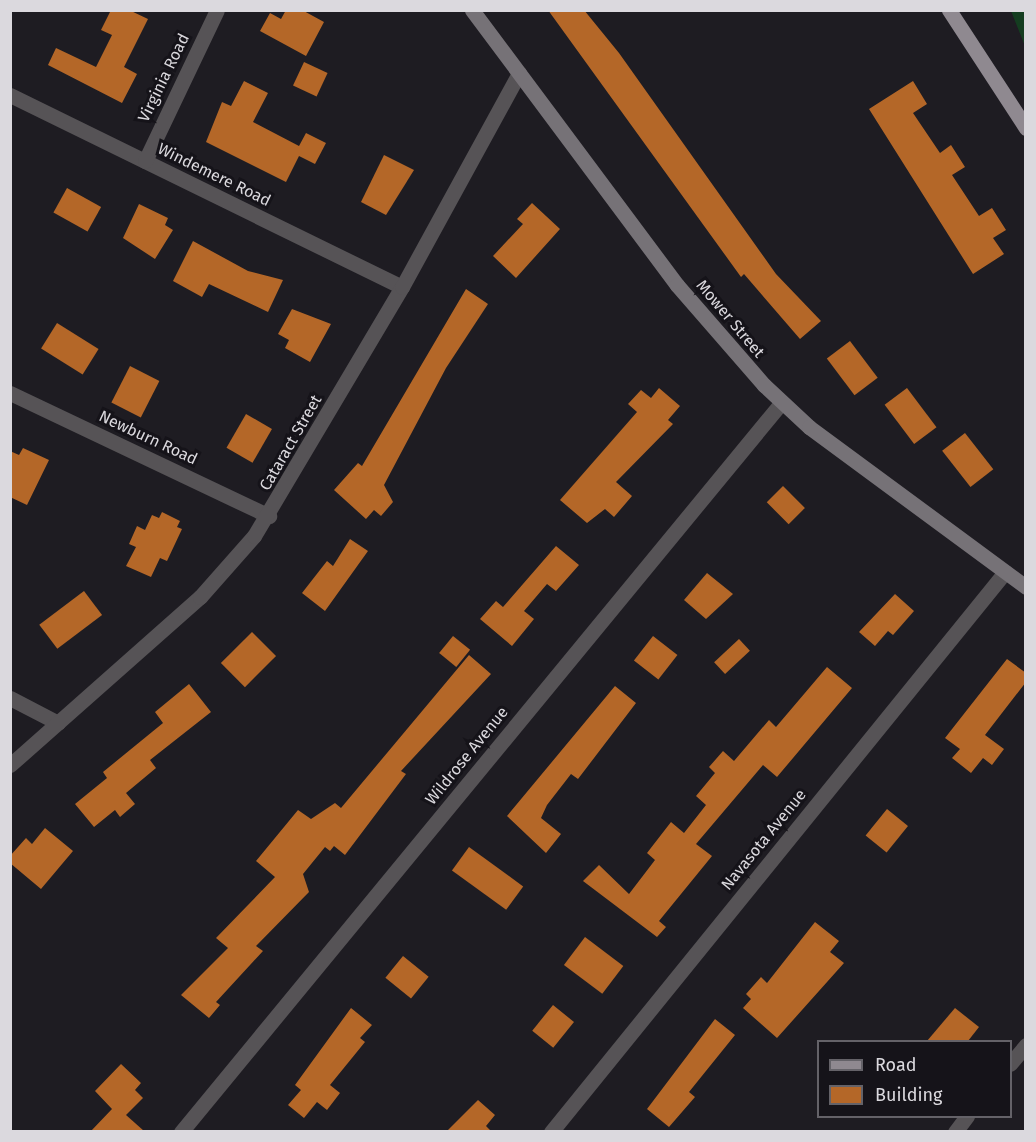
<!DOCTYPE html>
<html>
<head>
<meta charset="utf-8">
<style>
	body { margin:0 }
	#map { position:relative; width:1036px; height:1142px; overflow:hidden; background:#1e1c22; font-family:"Fira Sans",sans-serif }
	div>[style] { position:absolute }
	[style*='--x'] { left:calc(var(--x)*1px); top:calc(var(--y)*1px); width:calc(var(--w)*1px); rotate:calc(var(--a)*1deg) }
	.green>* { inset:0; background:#143d20 }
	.building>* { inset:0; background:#b46728; transform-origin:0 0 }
	.street>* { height:15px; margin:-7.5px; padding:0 7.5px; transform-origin:7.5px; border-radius:7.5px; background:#565356 }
	.secondary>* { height:15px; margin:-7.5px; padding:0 7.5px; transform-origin:7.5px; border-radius:7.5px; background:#767277 }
	.primary>* { height:15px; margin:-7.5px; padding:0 7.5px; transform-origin:7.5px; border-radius:7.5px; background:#8f8990 }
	span { translate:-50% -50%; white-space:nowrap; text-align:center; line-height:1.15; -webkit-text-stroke:6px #151319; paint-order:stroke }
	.street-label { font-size:16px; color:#dbd9de }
	.frame { position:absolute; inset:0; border:12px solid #dbd9de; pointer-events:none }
	.legend { position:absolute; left:817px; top:1040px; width:195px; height:78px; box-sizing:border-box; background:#151319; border:2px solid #646268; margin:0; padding:8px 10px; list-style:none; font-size:18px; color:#dbd9de }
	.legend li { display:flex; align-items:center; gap:12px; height:30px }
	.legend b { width:30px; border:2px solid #646268 }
</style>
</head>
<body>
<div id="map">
	<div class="green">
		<i style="clip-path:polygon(1011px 11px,1025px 11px,1025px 46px)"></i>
	</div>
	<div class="building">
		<i style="clip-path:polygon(111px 10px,129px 10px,148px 19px,124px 67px,137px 74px,122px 103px,48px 65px,56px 48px,96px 67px,112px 35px,101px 30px)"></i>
		<i style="clip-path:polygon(286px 10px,302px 10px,324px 22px,306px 56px,260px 31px,270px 13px,281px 19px)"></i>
		<i style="clip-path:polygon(548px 10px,584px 10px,619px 53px,776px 274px,821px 321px,800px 339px,744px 274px,741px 277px)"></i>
		<i style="left:304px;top:62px;width:26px;height:26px;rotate:25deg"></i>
		<i style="clip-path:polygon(244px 81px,268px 93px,253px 122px,299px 146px,306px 133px,326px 143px,315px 164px,299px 156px,286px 182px,206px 142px,222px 102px,231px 106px)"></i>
		<i style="clip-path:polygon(913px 81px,927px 104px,913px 113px,940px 153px,951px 145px,965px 167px,952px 175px,979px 216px,992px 208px,1006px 230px,993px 238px,1004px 254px,973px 274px,869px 109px)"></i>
		<i style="clip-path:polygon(384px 155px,414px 170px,386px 215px,361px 202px)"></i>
		<i style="left:67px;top:188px;width:39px;height:28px;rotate:29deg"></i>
		<i style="clip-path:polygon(532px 203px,560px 229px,516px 278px,493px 256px,523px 224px,517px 219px)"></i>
		<i style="clip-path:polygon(139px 204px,168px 218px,165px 225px,173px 230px,155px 259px,123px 238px)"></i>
		<i style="clip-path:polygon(193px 241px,248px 271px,283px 280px,268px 312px,209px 284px,202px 297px,173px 281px)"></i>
		<i style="clip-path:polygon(466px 289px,488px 304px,446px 368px,384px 485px,393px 502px,381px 516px,374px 510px,366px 519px,334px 490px,358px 463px,362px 466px)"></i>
		<i style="clip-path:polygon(292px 309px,331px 324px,310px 362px,285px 348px,289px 340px,278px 334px)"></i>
		<i style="left:57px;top:323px;width:49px;height:30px;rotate:32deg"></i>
		<i style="left:850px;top:341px;width:46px;height:29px;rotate:53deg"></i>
		<i style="left:130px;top:366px;width:33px;height:41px;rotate:27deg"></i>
		<i style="clip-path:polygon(659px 388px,680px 406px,668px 420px,673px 424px,616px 482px,632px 496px,614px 517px,605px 509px,587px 523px,560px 500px,637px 412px,628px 404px,641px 390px,651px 398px)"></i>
		<i style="left:907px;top:388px;width:49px;height:28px;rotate:53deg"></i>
		<i style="left:246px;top:414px;width:30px;height:39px;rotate:30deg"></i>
		<i style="left:965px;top:433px;width:46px;height:29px;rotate:52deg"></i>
		<i style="clip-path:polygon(23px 448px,49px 460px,27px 505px,10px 497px,10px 451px,19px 455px)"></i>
		<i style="left:783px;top:486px;width:31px;height:23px;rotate:45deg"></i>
		<i style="clip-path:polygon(162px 512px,180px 521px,177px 527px,182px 529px,167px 561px,160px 558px,151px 577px,126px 566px,136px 547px,129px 544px,137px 526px,145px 530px,152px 515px,159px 518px)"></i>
		<i style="clip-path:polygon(350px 539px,368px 551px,325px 611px,302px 593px,327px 561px,333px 566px)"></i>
		<i style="clip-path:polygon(556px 546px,579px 565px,556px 591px,547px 584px,524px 611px,534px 619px,512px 646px,480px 619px,496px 601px,503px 607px)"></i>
		<i style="clip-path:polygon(707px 573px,733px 594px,706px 619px,684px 600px)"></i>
		<i style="left:84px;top:591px;width:30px;height:56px;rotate:53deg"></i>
		<i style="clip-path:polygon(895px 594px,914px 611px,893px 635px,888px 631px,875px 646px,859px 632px)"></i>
		<i style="left:252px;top:632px;width:34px;height:44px;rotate:45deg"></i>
		<i style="left:453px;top:636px;width:22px;height:22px;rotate:39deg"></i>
		<i style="left:653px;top:636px;width:31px;height:31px;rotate:38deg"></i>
		<i style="left:739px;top:639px;width:16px;height:34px;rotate:47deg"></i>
		<i style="clip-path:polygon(469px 655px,491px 674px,401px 771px,406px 774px,345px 855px,334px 846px,330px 851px,325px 847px,303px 874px,309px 892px,256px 946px,263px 951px,216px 1002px,220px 1005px,209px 1018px,181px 995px,228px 948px,216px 938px,275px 877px,256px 861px,298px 810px,311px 819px,335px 803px,341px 808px)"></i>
		<i style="clip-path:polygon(1007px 659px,1026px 673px,1026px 682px,985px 735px,1004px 749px,992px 765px,983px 758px,971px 773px,952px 758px,960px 749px,945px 738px)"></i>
		<i style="clip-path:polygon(827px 667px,852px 688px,777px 777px,763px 765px,696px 844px,712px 856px,659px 921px,666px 927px,657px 937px,583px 881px,599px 865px,629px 894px,655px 860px,647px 853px,671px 822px,684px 833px,706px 805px,696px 796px,715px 773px,709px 767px,723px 751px,734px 761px,769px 720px,776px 727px)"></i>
		<i style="clip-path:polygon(189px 684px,211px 712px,150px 760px,156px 768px,126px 793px,135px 804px,120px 817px,115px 810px,94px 827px,75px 804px,107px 778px,103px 772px,163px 723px,155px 712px)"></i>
		<i style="clip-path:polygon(615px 686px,636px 703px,578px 779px,571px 774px,547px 805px,541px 818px,561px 834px,546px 853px,507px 816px)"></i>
		<i style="left:887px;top:809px;width:27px;height:34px;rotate:39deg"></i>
		<i style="clip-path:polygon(45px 828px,73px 851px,41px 889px,10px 863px,10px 856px,26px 838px,32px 844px)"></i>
		<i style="left:469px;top:847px;width:67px;height:29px;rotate:36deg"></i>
		<i style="clip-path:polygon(815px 922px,839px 941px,830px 952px,844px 963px,777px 1038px,743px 1008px,751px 999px,746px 994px,761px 977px,767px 983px)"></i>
		<i style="left:585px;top:937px;width:48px;height:35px;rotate:37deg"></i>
		<i style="left:403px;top:956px;width:33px;height:28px;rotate:39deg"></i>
		<i style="left:553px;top:1005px;width:27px;height:33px;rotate:39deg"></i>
		<i style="clip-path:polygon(351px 1008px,372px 1025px,360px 1038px,365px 1042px,330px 1085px,340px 1093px,327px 1110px,317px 1102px,304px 1118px,288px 1105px,301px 1090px,295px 1085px)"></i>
		<i style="clip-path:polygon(955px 1008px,979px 1027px,968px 1041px,927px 1041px)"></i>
		<i style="clip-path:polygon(715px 1019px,735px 1035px,689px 1092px,695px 1097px,669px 1127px,647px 1109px)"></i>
		<i style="clip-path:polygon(121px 1064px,141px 1083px,135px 1090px,143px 1098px,126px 1115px,144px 1131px,91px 1131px,112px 1109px,95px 1091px)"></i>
		<i style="clip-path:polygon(478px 1100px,495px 1115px,486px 1126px,491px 1131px,447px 1131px)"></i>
	</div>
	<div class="street">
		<i style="--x:10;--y:95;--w:436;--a:26.1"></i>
		<i style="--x:145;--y:161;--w:167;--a:-64.5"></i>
		<i style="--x:10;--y:393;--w:287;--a:25.4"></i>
		<i style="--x:10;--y:698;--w:54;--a:27.5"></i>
		<i style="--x:10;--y:765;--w:254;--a:-41.5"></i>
		<i style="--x:200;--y:597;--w:81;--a:-48.5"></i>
		<i style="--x:254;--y:536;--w:290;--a:-59.3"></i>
		<i style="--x:402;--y:287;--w:244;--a:-61.3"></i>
		<i style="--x:1010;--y:1064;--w:25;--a:-50"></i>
		<i style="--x:181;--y:1132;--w:944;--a:-50.54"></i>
		<i style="--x:551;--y:1132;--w:721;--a:-50.97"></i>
		<i style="--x:955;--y:1132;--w:20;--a:-53"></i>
	</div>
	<div class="secondary">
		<i style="--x:472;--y:10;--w:343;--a:53.3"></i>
		<i style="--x:677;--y:285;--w:133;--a:49"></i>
		<i style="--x:764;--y:385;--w:62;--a:43"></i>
		<i style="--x:809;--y:427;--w:270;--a:36.4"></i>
	</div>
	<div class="primary">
		<i style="--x:949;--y:10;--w:141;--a:56.9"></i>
	</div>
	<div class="street-label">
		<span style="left:164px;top:78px;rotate:-64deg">Virginia Road</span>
		<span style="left:214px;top:175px;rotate:26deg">Windemere Road</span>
		<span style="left:730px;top:319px;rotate:50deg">Mower Street</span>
		<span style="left:148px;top:438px;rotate:25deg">Newburn Road</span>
		<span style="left:291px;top:443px;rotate:-60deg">Cataract Street</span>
		<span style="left:467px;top:756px;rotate:-51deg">Wildrose Avenue</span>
		<span style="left:764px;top:840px;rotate:-51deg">Navasota Avenue</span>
	</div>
	<div class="frame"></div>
	<ul class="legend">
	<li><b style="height:8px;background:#8f8990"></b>Road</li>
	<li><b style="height:16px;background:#b46728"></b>Building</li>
	</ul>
</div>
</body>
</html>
